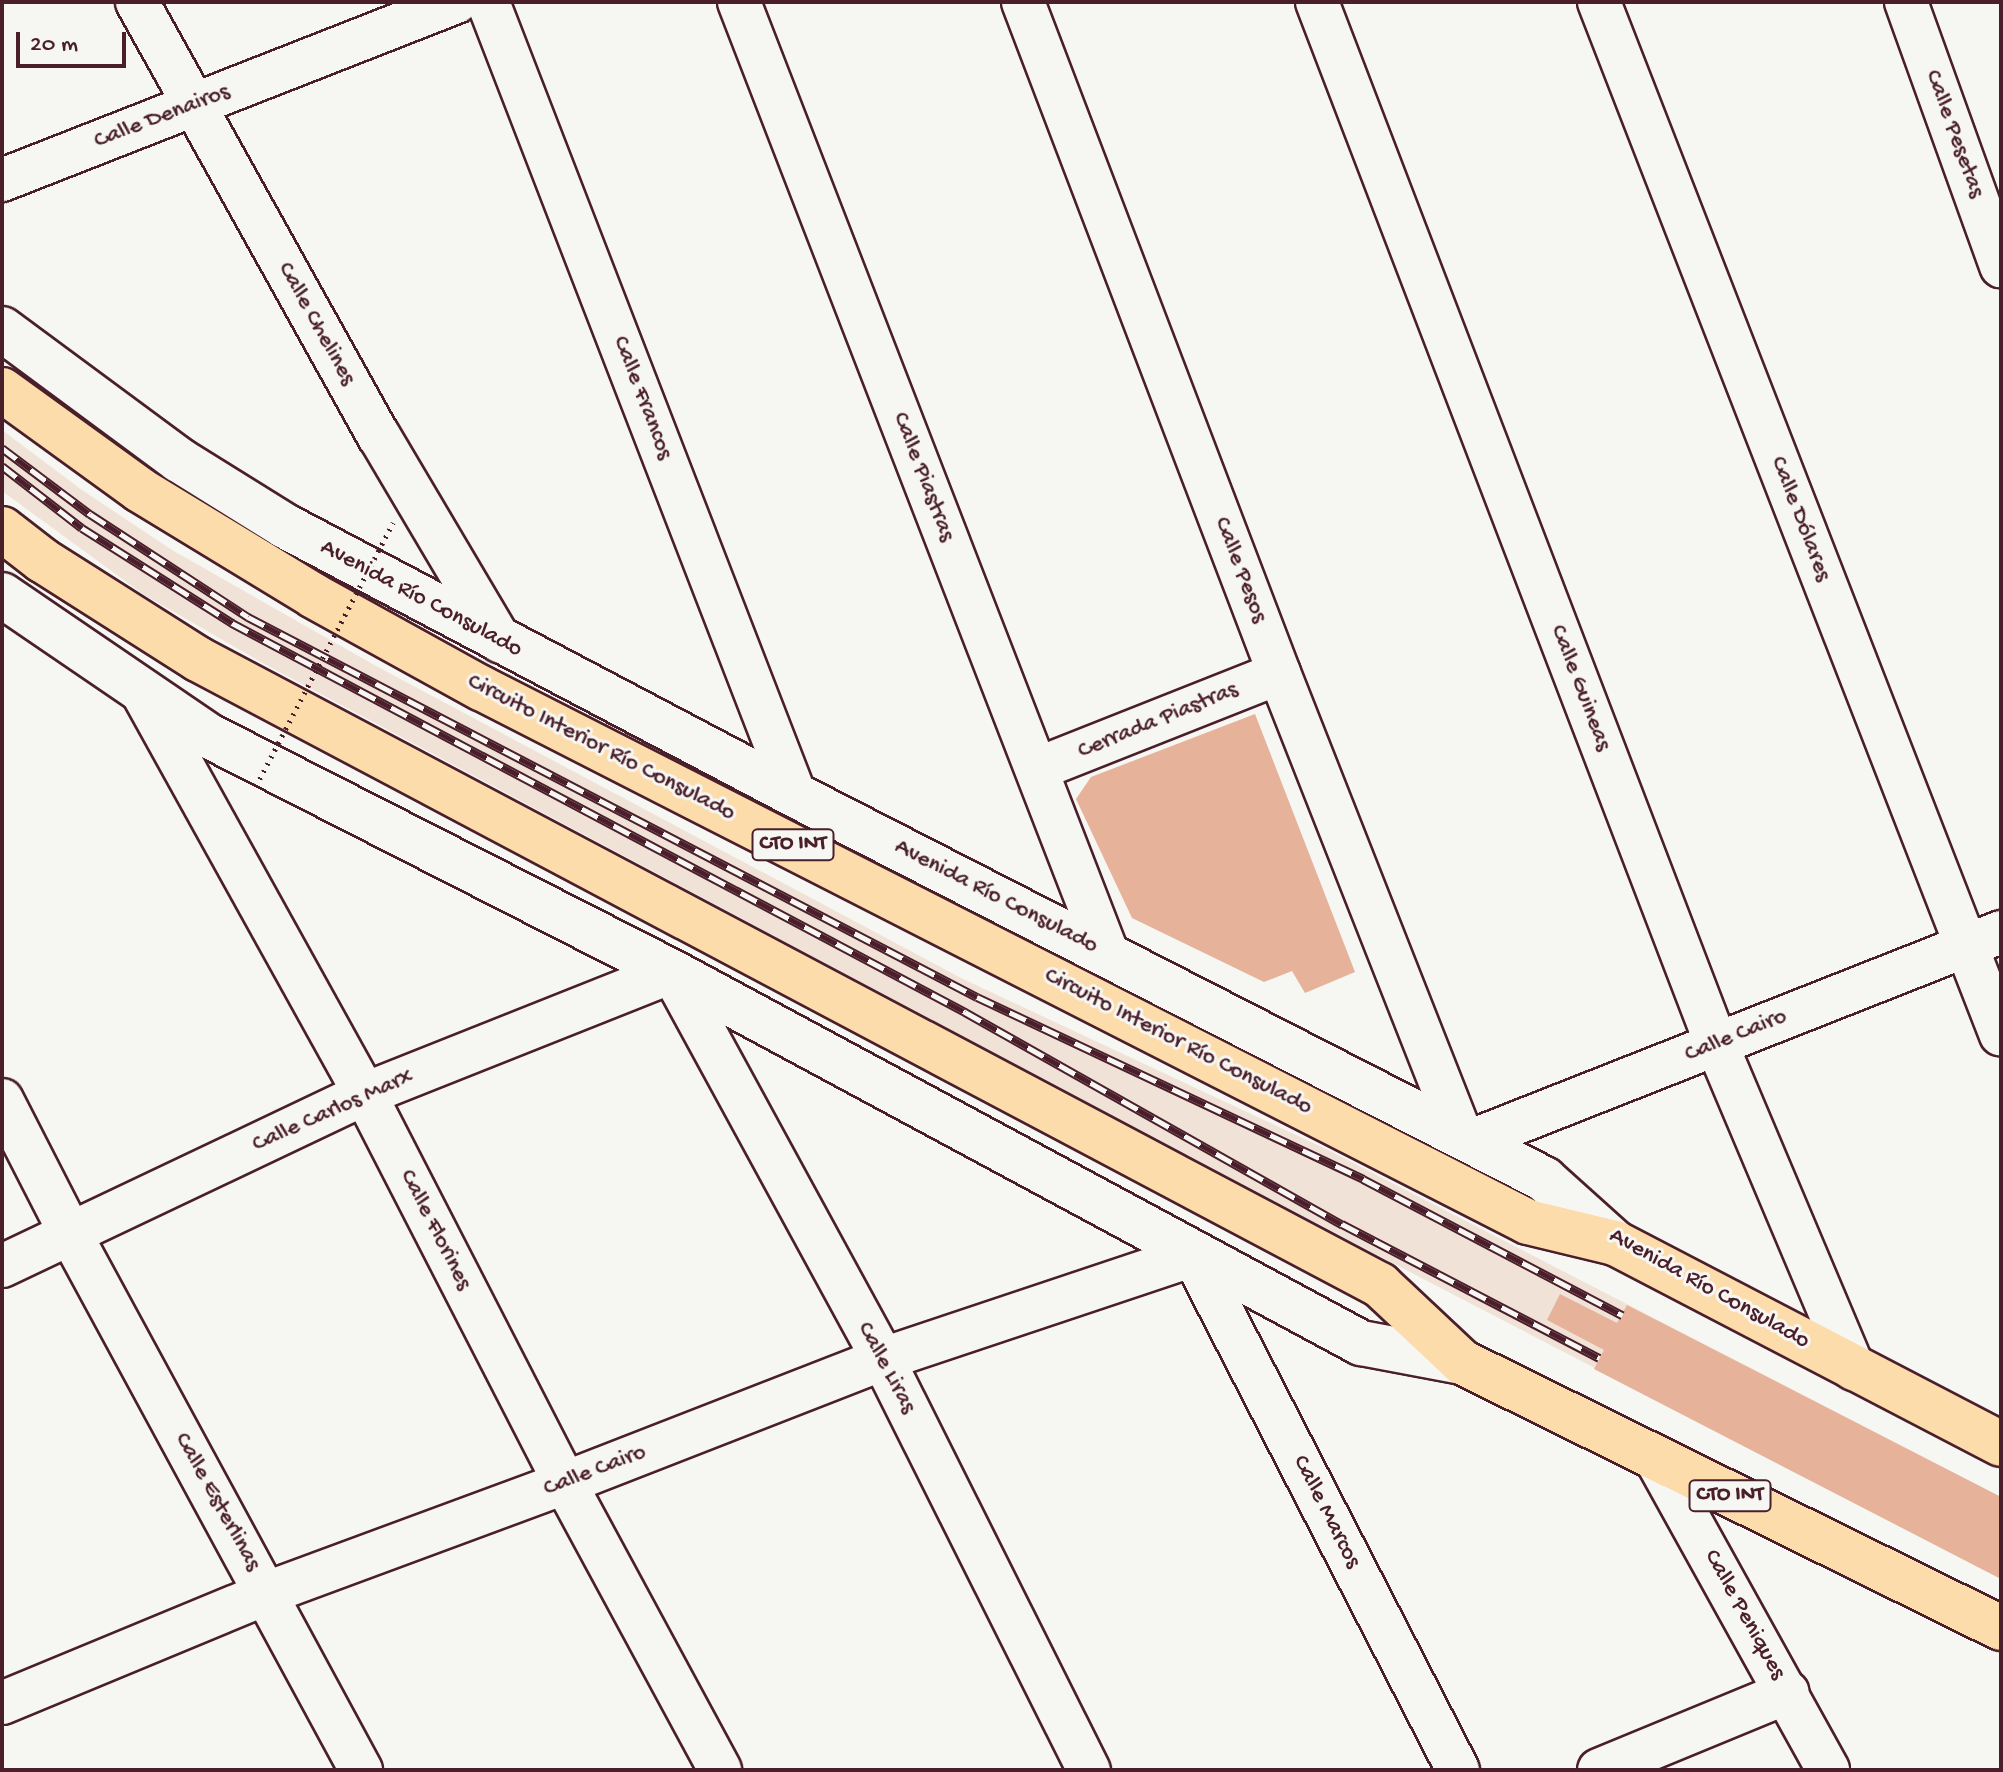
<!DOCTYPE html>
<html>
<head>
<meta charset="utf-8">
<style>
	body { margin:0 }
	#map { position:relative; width:2003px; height:1772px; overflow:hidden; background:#f6f6f2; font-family:"Gochi Hand",sans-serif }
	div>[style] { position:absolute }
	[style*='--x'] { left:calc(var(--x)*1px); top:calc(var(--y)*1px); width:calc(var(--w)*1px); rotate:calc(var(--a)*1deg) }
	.built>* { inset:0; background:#f1e2d7 }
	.building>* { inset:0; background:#e6b299 }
	.roads { filter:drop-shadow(2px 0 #4a1f2b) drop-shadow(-2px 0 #4a1f2b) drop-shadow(0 2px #4a1f2b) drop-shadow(0 -2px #4a1f2b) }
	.minor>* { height:42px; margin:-21px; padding:0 21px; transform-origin:21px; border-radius:21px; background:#f6f6f2 }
	.secondary>* { height:44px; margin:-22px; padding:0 22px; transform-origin:22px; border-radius:22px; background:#f6f6f2 }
	.motorway>* { height:44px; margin:-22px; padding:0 22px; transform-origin:22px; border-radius:22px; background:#fddcac }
	.rail>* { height:9px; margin-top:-4.5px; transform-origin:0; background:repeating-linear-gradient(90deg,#f6f6f2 0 18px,#4a1f2b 0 36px); box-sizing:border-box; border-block:2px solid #4a1f2b }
	.path-bridge>* { height:5px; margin-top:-2.5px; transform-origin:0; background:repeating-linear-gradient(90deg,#4a1f2b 0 2px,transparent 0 8px) }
	span { translate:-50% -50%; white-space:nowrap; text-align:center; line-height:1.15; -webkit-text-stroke:6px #f6f6f2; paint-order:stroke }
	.shield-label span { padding:2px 6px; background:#f6f6f2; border:2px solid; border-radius:6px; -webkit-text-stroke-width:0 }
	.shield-label { font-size:22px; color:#4a1f2b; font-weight:700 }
	.street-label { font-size:24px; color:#4a1f2b }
	.frame { position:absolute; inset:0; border:4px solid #4a1f2b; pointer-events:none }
	.scale { position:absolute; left:16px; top:32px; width:110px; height:36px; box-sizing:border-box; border:4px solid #4a1f2b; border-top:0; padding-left:10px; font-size:24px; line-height:28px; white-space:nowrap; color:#4a1f2b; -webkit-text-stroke:6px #f6f6f2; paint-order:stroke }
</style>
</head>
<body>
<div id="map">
	<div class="built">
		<i style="clip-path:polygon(2px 430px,82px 490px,172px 550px,376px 666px,963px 979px,1328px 1150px,2001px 1497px,2001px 1579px,1177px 1151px,259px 661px,143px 594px,2px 491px)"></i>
	</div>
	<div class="building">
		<i style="clip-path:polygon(1255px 714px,1355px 972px,1305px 993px,1292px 971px,1264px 982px,1132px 918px,1076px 799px,1091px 777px)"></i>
		<i style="clip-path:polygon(1560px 1294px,1617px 1323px,1627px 1305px,2001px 1497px,2001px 1579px,1594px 1369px,1604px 1350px,1547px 1320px)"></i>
	</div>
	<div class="roads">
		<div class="minor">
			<i style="--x:137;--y:2;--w:497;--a:60.9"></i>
			<i style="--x:379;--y:436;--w:239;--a:59.4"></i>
			<i style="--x:488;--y:2;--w:850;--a:68.84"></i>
			<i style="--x:739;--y:2;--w:1019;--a:68.83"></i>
			<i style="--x:1023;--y:2;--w:718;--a:69.12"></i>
			<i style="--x:1279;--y:673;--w:499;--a:68.5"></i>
			<i style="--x:1317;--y:2;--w:1115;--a:69.03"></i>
			<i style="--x:1716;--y:1043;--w:354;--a:67.1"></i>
			<i style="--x:1599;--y:2;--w:1108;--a:68.74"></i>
			<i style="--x:1906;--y:2;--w:281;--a:70.2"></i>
			<i style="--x:2;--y:180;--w:488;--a:-21.4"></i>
			<i style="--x:143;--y:694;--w:457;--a:61"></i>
			<i style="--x:365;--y:1094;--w:437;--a:62.8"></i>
			<i style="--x:565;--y:1483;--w:326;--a:61.6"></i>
			<i style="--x:1037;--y:769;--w:260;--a:-21.6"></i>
			<i style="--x:2;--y:1100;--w:152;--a:62.9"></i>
			<i style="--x:71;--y:1235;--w:609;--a:61.54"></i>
			<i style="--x:1471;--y:1141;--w:570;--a:-21.52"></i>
			<i style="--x:2;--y:1266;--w:402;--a:-25.4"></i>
			<i style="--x:365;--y:1094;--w:330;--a:-21.7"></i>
			<i style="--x:672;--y:972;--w:441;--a:61.4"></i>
			<i style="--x:883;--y:1359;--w:460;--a:63.4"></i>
			<i style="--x:1657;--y:1461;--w:353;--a:61"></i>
			<i style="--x:2;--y:1703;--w:287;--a:-22.5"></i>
			<i style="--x:267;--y:1593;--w:318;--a:-20.3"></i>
			<i style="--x:565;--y:1483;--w:341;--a:-21.3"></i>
			<i style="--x:883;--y:1359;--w:327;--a:-18.5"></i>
			<i style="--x:1193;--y:1255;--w:579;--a:62.77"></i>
			<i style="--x:1599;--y:1770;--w:204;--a:-22.4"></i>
		</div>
		<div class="secondary">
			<i style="--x:2;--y:329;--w:220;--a:36.5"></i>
			<i style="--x:179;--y:460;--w:125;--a:31.9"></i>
			<i style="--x:285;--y:526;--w:577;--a:27.81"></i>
			<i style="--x:795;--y:795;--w:842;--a:27.14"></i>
			<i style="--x:1544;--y:1179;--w:96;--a:42"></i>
			<i style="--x:2;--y:595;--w:250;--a:34.3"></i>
			<i style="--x:209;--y:736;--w:520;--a:27.01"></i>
			<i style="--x:672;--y:972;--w:783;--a:28.3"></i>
			<i style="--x:1361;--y:1343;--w:103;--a:10.7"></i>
		</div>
		<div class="motorway">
			<i style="--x:2;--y:390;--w:170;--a:35.9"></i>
			<i style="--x:140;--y:490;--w:204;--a:31.3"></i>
			<i style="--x:314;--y:596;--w:191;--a:28.9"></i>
			<i style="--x:481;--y:688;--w:1175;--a:27.02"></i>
			<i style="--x:1528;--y:1222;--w:89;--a:13.6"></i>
			<i style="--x:1615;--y:1243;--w:435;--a:27.5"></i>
			<i style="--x:2;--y:529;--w:51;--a:37.8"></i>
			<i style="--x:42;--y:560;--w:185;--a:32.4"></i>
			<i style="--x:198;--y:659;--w:1338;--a:27.91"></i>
			<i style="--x:1380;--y:1285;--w:112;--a:43.2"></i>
			<i style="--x:1462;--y:1362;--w:601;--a:26.27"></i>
		</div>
	</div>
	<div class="rail">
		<i style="--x:2;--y:448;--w:110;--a:36.9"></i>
		<i style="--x:90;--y:514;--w:189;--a:33.1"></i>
		<i style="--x:248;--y:617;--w:822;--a:27.53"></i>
		<i style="--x:977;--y:997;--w:427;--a:25.2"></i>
		<i style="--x:1363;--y:1179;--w:293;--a:27.7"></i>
		<i style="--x:2;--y:466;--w:101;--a:37.8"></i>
		<i style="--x:82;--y:528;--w:178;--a:32.3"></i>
		<i style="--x:232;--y:623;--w:830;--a:27.95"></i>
		<i style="--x:965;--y:1012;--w:433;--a:29.4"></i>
		<i style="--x:1342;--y:1224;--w:290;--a:27.5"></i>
	</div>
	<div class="path-bridge">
		<i style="--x:256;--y:786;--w:297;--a:-62.5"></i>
	</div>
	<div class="shield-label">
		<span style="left:793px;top:845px">CTO INT</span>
		<span style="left:1730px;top:1496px">CTO INT</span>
	</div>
	<div class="street-label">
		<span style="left:162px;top:117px;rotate:-21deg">Calle Denairos</span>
		<span style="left:1954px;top:134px;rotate:70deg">Calle Pesetas</span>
		<span style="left:316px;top:324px;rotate:61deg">Calle Chelines</span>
		<span style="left:642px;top:398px;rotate:69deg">Calle Francos</span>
		<span style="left:923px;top:477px;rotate:69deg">Calle Piastras</span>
		<span style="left:1800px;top:519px;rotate:69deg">Calle Dólares</span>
		<span style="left:1240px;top:570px;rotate:69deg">Calle Pesos</span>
		<span style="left:421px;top:599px;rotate:28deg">Avenida Río Consulado</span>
		<span style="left:1580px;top:688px;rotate:69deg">Calle Guineas</span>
		<span style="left:1158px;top:721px;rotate:-22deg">Cerrada Piastras</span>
		<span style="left:601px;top:748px;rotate:27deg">Circuito Interior Río Consulado</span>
		<span style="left:996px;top:897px;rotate:27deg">Avenida Río Consulado</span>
		<span style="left:1736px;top:1036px;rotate:-22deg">Calle Cairo</span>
		<span style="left:1178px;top:1042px;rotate:27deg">Circuito Interior Río Consulado</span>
		<span style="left:333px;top:1111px;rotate:-24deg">Calle Carlos Marx</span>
		<span style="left:435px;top:1230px;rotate:63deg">Calle Florines</span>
		<span style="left:1709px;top:1289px;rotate:29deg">Avenida Río Consulado</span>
		<span style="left:886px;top:1368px;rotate:62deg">Calle Liras</span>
		<span style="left:595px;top:1471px;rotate:-21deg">Calle Cairo</span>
		<span style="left:217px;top:1502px;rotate:61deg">Calle Esterlinas</span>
		<span style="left:1326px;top:1512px;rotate:63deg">Calle Marcos</span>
		<span style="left:1744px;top:1615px;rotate:61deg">Calle Peniques</span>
	</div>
	<div class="frame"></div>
	<div class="scale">20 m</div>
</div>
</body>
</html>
